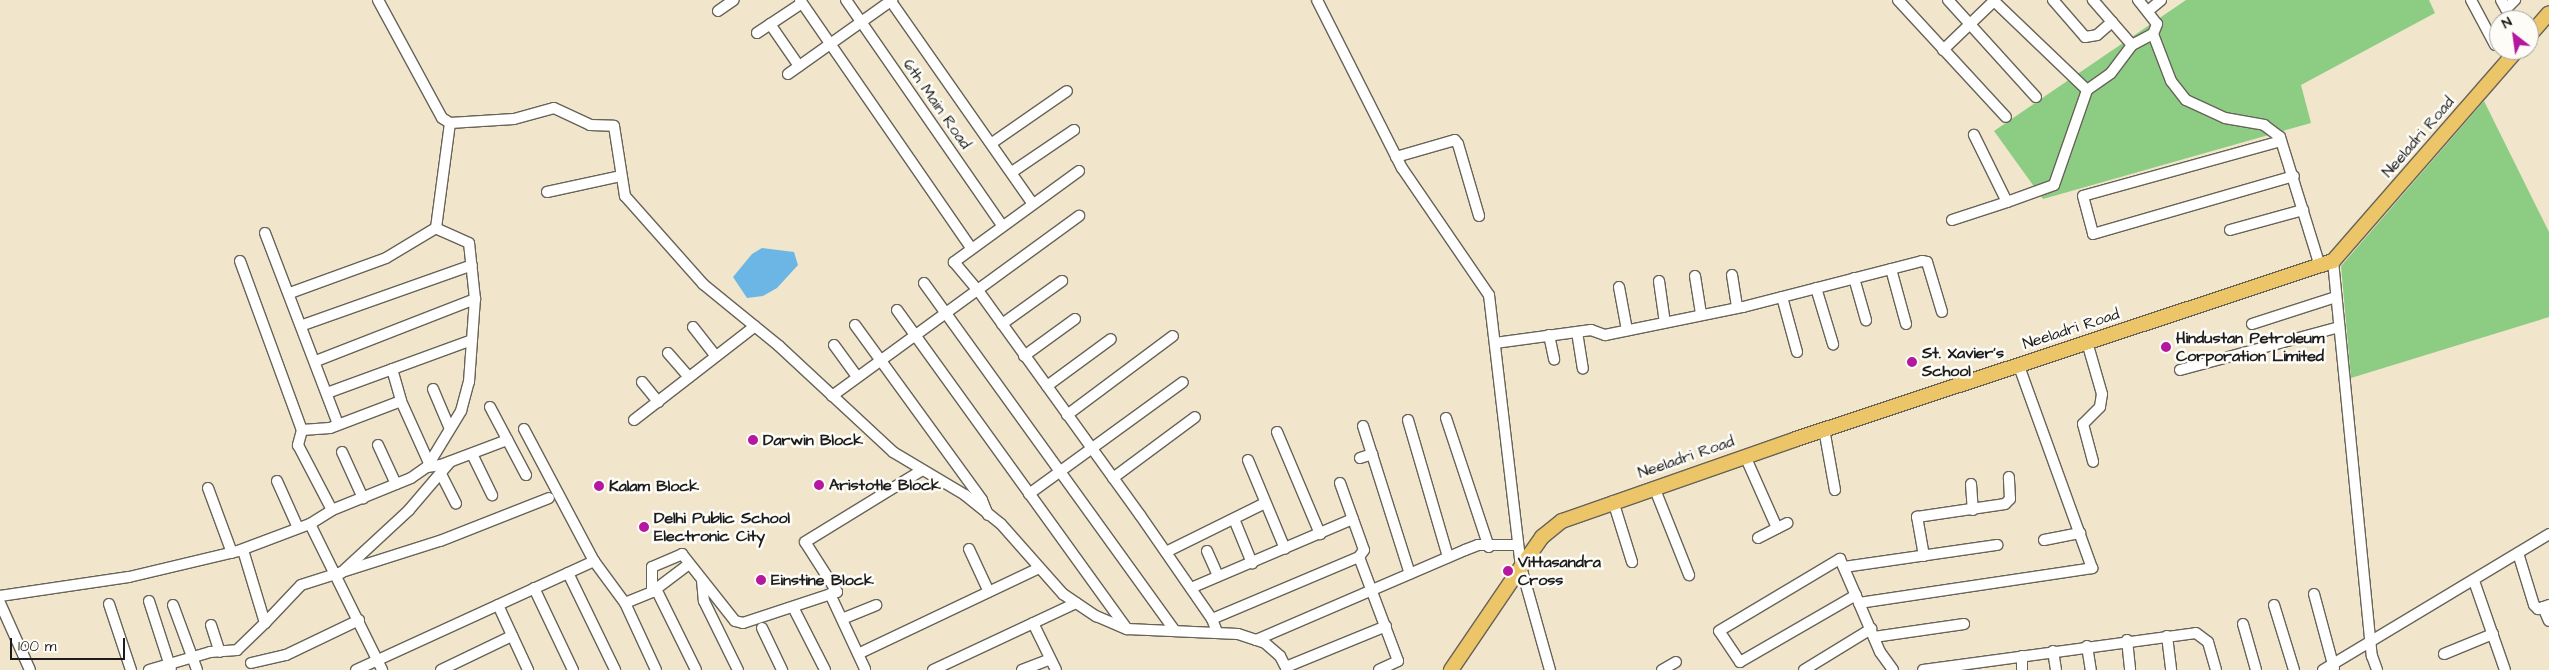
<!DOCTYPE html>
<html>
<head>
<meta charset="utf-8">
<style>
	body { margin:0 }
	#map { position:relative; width:2549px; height:670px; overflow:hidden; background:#f1e6cb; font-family:"Architects Daughter",sans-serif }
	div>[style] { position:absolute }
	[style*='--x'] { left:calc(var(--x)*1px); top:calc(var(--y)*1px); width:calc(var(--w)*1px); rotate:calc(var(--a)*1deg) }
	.green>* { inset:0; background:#8dcc83 }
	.water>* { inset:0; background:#6cb6e5 }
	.roads { filter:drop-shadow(1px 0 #676359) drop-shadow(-1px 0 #676359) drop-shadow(0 1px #676359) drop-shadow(0 -1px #676359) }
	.minor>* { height:10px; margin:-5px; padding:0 5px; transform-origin:5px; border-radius:5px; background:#fff }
	.major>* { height:14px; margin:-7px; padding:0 7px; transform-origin:7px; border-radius:7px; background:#ecc569 }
	.dots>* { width:14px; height:14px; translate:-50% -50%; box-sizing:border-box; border:2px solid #fdfcf7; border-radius:50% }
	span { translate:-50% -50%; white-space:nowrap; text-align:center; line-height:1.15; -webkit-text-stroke:5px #fdfcf7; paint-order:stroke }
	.street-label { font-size:16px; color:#1c1c1c }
	.poi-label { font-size:16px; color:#1c1c1c; font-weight:700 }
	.left { translate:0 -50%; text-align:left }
	.north { position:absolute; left:2489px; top:10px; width:50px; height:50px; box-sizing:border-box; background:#fdfcf7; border:1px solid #a3a29f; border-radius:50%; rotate:330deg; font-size:14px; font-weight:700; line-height:20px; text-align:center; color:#1c1c1c }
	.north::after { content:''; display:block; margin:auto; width:18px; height:22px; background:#b5179e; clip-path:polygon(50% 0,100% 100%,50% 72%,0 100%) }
	.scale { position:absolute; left:10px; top:638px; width:115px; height:22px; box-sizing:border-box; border:2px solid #1c1c1c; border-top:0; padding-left:6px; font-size:15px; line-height:18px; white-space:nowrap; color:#1c1c1c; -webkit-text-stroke:4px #fdfcf7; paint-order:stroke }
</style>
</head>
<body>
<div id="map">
	<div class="green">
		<i style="clip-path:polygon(2186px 0,2429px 0,2435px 13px,2301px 85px,2311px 123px,2043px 199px,1994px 131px)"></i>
		<i style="clip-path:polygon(2484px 101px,2549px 232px,2549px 317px,2351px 378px,2341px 266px)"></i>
	</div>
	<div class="water">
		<i style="clip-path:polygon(762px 248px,794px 252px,798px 265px,777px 288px,763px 296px,747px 298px,733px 277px,752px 254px)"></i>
	</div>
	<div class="roads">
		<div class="minor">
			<i style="--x:378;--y:0;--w:134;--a:61.5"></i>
			<i style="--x:442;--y:118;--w:9;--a:32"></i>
			<i style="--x:450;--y:123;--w:64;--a:-3.6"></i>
			<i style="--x:514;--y:119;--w:41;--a:-15.4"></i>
			<i style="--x:554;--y:108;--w:40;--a:25"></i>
			<i style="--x:590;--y:125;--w:24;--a:2"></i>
			<i style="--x:614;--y:126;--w:71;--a:81.1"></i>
			<i style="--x:625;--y:196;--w:118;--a:48.4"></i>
			<i style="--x:703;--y:284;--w:98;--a:39.2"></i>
			<i style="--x:779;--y:346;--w:156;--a:42.9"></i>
			<i style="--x:893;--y:452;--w:84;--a:30.8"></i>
			<i style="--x:965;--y:495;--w:46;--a:38.9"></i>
			<i style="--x:1001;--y:524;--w:94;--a:48.5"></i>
			<i style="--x:1063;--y:594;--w:40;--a:34"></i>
			<i style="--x:1096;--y:616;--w:34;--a:23"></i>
			<i style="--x:1127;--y:629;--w:111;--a:2.6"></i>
			<i style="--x:1238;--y:634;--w:28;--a:18"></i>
			<i style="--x:1265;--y:643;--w:20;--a:41"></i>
			<i style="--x:1280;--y:656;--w:16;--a:63"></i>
			<i style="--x:800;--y:0;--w:301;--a:55.4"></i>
			<i style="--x:846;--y:0;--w:274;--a:55.3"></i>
			<i style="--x:890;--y:0;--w:248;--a:55"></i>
			<i style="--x:1317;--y:0;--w:188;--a:63.2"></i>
			<i style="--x:1402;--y:168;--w:154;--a:55.6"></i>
			<i style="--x:1489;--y:295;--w:274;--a:83.3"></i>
			<i style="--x:1521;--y:567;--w:107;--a:74.3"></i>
			<i style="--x:1898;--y:0;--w:159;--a:47.3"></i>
			<i style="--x:1948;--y:0;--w:131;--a:47.8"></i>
			<i style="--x:1993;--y:0;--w:130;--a:43.8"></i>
			<i style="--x:2053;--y:0;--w:49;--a:49.1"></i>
			<i style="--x:2085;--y:37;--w:12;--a:-9"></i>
			<i style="--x:2097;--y:35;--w:20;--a:-41"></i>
			<i style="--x:2471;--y:0;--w:51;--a:61.9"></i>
			<i style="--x:2501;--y:0;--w:10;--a:61"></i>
			<i style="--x:2506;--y:9;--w:13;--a:-45"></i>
			<i style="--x:718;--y:11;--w:19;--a:-35"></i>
			<i style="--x:2148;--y:11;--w:17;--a:-40"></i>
			<i style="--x:770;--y:24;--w:51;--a:55.4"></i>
			<i style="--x:757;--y:33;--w:54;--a:-33.7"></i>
			<i style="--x:2153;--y:34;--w:50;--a:69"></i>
			<i style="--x:2171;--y:81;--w:24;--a:52"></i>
			<i style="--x:2186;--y:100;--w:43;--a:24.8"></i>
			<i style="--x:2225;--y:118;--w:40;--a:10"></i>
			<i style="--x:2264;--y:125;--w:20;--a:37"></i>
			<i style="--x:2280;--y:137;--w:135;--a:72.8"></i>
			<i style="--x:2132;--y:45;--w:24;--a:-28"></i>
			<i style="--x:2153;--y:34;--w:11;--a:-68"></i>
			<i style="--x:2157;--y:24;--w:31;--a:-128"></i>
			<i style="--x:1943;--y:50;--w:72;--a:-43.9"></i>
			<i style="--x:788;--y:74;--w:128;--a:-35.4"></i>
			<i style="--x:2281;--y:141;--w:205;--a:164.5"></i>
			<i style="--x:2083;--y:196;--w:39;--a:75"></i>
			<i style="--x:2093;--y:234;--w:209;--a:-16.1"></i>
			<i style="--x:992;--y:143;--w:91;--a:-34.7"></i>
			<i style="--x:1396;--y:157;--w:61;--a:-16.1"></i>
			<i style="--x:1455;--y:140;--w:5;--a:53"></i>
			<i style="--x:1458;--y:144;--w:75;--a:73.7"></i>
			<i style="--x:1079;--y:171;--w:155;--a:143.9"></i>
			<i style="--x:954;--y:262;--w:35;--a:50"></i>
			<i style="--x:977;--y:289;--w:279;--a:54.2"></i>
			<i style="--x:1140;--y:515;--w:126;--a:55.3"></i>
			<i style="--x:1212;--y:619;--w:14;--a:69"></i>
			<i style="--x:1012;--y:172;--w:75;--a:-34.1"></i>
			<i style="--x:547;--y:192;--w:76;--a:-12.2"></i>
			<i style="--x:2007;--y:202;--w:50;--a:-19.9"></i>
			<i style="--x:2054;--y:185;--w:101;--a:-70.8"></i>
			<i style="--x:2087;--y:90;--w:29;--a:-35"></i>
			<i style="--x:2111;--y:73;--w:35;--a:-53"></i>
			<i style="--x:2132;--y:45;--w:60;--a:-130.9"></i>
			<i style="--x:1952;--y:220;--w:58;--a:-18.1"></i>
			<i style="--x:2007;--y:202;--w:75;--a:-116.2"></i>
			<i style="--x:2230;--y:230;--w:76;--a:-15.3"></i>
			<i style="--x:265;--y:233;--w:204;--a:69.1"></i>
			<i style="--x:240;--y:261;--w:180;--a:69.9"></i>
			<i style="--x:302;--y:430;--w:16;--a:105"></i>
			<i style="--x:298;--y:445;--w:73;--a:62.4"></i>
			<i style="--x:2333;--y:261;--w:397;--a:84.4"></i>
			<i style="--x:2372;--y:656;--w:15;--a:70"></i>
			<i style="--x:1891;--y:269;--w:57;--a:74.7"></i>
			<i style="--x:1732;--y:275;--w:33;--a:81"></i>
			<i style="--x:1695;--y:276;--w:39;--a:81"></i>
			<i style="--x:1854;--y:278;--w:44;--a:74.1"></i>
			<i style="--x:1659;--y:281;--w:42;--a:81.9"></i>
			<i style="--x:924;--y:283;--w:429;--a:54.2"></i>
			<i style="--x:1619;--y:287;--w:44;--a:79.5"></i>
			<i style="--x:1816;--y:288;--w:59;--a:73.1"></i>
			<i style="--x:290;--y:293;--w:102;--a:-20"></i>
			<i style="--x:386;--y:258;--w:58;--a:-31"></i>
			<i style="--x:436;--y:228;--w:106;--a:-82.4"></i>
			<i style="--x:1782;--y:297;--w:57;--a:74.7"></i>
			<i style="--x:897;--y:310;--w:393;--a:54.2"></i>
			<i style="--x:1002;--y:324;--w:74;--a:-35.6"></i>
			<i style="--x:2252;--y:324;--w:88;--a:-17.8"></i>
			<i style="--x:303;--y:325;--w:179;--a:-19.5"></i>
			<i style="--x:855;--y:325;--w:216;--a:54"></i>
			<i style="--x:982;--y:500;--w:16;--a:68"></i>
			<i style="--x:693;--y:327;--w:37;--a:52"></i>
			<i style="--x:1577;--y:332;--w:37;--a:81"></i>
			<i style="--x:1549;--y:335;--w:25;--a:78"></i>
			<i style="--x:2087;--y:342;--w:54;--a:73.9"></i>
			<i style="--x:2102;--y:394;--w:13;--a:99"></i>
			<i style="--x:2100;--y:407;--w:24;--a:135"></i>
			<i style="--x:2083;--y:424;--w:39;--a:75"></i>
			<i style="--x:1495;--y:343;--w:97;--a:-7.7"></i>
			<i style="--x:1591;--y:330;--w:15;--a:20"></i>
			<i style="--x:1605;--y:335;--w:141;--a:-11.5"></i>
			<i style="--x:1743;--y:307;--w:185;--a:-14.4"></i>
			<i style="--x:1922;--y:261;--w:5;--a:11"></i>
			<i style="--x:1927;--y:262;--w:52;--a:73.3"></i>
			<i style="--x:834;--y:345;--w:39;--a:54"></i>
			<i style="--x:668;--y:353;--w:32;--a:49"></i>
			<i style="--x:1024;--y:356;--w:63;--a:-36"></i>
			<i style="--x:316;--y:361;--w:171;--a:-21.3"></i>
			<i style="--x:392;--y:369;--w:33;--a:74"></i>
			<i style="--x:401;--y:401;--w:68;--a:65.7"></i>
			<i style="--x:2180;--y:370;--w:165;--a:-15.1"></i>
			<i style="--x:642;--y:382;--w:26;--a:51"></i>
			<i style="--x:1047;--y:386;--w:79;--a:-36.3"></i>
			<i style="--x:433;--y:389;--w:43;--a:67"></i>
			<i style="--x:327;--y:393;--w:154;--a:-20.1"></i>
			<i style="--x:832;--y:396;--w:306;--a:-36.1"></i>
			<i style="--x:490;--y:407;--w:77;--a:62.1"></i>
			<i style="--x:1067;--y:415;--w:132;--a:-36.7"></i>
			<i style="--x:1446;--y:418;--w:136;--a:71.6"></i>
			<i style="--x:634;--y:420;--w:153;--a:-37.8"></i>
			<i style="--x:1408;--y:420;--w:143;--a:73.7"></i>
			<i style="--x:1363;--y:426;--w:155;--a:72.4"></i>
			<i style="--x:524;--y:429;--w:149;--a:62.1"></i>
			<i style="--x:1824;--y:429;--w:62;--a:79.8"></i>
			<i style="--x:302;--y:430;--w:28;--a:-4"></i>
			<i style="--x:330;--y:428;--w:76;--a:-20.8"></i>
			<i style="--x:1277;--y:432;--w:111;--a:67.1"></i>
			<i style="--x:378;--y:445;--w:43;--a:65.2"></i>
			<i style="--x:342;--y:452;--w:51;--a:65.5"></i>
			<i style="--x:472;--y:454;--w:46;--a:64"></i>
			<i style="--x:1745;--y:456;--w:79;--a:66"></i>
			<i style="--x:1360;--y:458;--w:13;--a:-18"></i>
			<i style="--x:1248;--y:460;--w:96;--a:67.4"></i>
			<i style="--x:427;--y:467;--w:14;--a:-8"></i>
			<i style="--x:441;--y:465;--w:71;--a:-20.7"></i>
			<i style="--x:441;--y:474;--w:33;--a:63"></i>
			<i style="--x:1113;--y:478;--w:102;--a:-36.6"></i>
			<i style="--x:277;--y:481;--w:51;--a:65.9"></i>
			<i style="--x:1340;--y:483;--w:71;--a:70.3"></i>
			<i style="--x:1364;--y:550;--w:9;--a:126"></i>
			<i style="--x:1971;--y:484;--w:26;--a:86"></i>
			<i style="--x:1654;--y:487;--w:95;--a:68.3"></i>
			<i style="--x:208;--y:488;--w:69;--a:69.7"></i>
			<i style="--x:1029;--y:494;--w:190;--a:-36"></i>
			<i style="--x:1613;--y:501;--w:64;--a:72.7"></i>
			<i style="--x:1234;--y:519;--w:48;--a:67.8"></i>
			<i style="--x:310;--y:524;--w:163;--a:63.7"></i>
			<i style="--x:1758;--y:538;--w:33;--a:-27"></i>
			<i style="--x:2044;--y:540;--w:37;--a:-11"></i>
			<i style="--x:969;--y:549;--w:47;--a:65.1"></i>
			<i style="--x:1207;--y:551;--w:27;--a:66"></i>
			<i style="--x:1166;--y:552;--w:110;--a:-26.3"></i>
			<i style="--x:2518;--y:553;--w:54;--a:72.9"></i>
			<i style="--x:2534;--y:605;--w:6;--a:45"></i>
			<i style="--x:2538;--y:609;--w:12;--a:-20"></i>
			<i style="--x:1924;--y:556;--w:40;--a:-100"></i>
			<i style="--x:1917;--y:517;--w:89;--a:-8.4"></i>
			<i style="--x:2005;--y:504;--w:7;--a:-45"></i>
			<i style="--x:2010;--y:499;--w:22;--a:-93"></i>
			<i style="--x:1844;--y:567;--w:155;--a:-8.2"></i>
			<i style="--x:341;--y:573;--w:93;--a:-42.8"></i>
			<i style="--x:409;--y:510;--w:63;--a:-49.5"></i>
			<i style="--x:568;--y:573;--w:108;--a:64.1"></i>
			<i style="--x:702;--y:580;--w:21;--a:85"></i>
			<i style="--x:704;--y:601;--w:77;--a:63.8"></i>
			<i style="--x:2474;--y:581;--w:94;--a:70.8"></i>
			<i style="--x:534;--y:588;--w:91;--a:64.6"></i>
			<i style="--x:1191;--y:588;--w:176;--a:-23.1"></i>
			<i style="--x:656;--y:589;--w:90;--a:63.7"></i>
			<i style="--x:652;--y:592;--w:46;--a:-37.1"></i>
			<i style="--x:830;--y:594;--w:83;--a:65"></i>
			<i style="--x:2314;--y:594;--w:77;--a:74.9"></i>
			<i style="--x:1856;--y:595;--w:134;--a:150"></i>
			<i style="--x:1740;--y:662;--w:37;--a:-124"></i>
			<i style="--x:1719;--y:631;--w:141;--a:-30.8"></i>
			<i style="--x:1840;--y:559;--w:48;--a:66.6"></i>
			<i style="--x:1859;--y:603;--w:53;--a:66.8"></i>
			<i style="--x:1880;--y:652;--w:22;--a:54"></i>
			<i style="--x:0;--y:596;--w:130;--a:-8.4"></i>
			<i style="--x:129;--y:577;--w:112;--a:-13.4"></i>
			<i style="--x:238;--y:551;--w:77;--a:-20.6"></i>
			<i style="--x:310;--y:524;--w:26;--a:-32"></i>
			<i style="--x:332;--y:510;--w:85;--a:-22.1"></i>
			<i style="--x:411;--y:478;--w:19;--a:-35"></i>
			<i style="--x:427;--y:467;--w:66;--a:-58.7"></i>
			<i style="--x:461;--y:411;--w:30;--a:-75"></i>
			<i style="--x:469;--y:382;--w:83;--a:-85.9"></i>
			<i style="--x:475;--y:299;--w:56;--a:-96.1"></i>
			<i style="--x:469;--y:243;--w:36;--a:-156"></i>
			<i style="--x:149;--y:601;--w:71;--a:72.1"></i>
			<i style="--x:0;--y:603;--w:73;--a:65.9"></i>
			<i style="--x:625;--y:603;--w:74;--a:65.2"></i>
			<i style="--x:1859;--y:603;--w:236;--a:-8.5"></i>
			<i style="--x:2092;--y:568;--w:217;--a:-109.9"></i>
			<i style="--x:109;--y:604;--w:70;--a:71.6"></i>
			<i style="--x:173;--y:605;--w:69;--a:69.7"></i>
			<i style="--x:498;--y:605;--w:72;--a:65.2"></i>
			<i style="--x:2274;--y:605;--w:68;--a:72.9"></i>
			<i style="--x:2543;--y:607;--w:15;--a:67"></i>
			<i style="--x:795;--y:611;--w:66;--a:63"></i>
			<i style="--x:842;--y:619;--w:37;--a:-22"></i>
			<i style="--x:1212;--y:619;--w:160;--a:-22.9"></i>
			<i style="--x:1359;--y:557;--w:111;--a:69.4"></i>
			<i style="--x:1398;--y:661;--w:21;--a:155"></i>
			<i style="--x:265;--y:623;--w:52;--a:-46.5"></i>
			<i style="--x:301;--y:585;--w:146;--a:-17.6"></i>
			<i style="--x:440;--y:541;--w:117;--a:-21.5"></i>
			<i style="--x:1033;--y:623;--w:52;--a:63.9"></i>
			<i style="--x:2243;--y:624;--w:48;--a:74.2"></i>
			<i style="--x:211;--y:625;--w:28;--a:72"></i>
			<i style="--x:762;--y:628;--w:47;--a:64.5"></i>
			<i style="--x:2167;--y:636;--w:34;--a:83"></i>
			<i style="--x:1874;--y:637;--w:91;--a:-8.2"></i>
			<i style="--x:1256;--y:640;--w:228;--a:-23.3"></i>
			<i style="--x:1465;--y:550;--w:14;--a:-21"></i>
			<i style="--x:1478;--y:545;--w:40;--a:0"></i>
			<i style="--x:2127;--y:640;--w:30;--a:84"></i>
			<i style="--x:2087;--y:646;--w:24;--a:81"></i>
			<i style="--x:2053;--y:651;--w:19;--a:81"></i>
			<i style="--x:860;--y:653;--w:196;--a:-25.4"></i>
			<i style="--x:2444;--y:654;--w:53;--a:-22.2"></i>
			<i style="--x:2022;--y:656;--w:14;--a:90"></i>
			<i style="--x:251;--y:663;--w:36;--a:-13"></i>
			<i style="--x:286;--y:655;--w:81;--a:-25.6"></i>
			<i style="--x:1286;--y:667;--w:108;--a:-22.3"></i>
			<i style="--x:149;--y:670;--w:64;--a:-16.4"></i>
			<i style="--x:210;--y:652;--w:27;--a:-4"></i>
			<i style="--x:237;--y:650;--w:39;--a:-44"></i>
			<i style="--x:265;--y:623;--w:76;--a:-106.8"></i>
			<i style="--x:356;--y:670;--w:262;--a:-24.6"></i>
			<i style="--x:594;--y:561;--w:52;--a:53.6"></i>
			<i style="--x:625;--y:603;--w:29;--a:-22"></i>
			<i style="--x:652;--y:592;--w:25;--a:-90"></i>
			<i style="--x:652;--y:567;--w:33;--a:-23"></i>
			<i style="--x:682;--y:554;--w:85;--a:51.7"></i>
			<i style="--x:735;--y:621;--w:8;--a:14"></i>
			<i style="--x:743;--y:623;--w:99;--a:-18.3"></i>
			<i style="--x:837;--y:592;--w:59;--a:-122.6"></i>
			<i style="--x:805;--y:542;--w:136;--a:-31.5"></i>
			<i style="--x:441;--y:670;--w:79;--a:-25.6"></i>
			<i style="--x:933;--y:670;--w:158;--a:-25.1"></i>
			<i style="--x:1022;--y:670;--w:30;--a:-21"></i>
			<i style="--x:1662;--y:670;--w:16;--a:-30"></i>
			<i style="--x:1804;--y:670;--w:79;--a:-31.5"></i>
			<i style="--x:1923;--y:670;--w:275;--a:-7.7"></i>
			<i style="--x:2196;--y:633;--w:15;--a:37"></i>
			<i style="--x:2208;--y:642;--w:29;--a:74"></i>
			<i style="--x:2323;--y:670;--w:264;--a:-31"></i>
		</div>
		<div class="major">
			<i style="--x:2529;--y:36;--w:30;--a:-49"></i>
			<i style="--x:1451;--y:670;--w:125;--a:-55.8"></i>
			<i style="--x:1521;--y:567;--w:37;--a:-55"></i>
			<i style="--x:1542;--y:537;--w:26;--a:-39"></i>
			<i style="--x:1562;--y:521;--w:248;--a:-19.3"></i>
			<i style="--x:1796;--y:439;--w:566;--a:-18.34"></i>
			<i style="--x:2333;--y:261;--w:280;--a:-48.9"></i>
		</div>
	</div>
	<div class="dots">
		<i style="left:2166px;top:347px;background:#b5179e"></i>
		<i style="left:1912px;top:362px;background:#b5179e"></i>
		<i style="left:753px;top:440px;background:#b5179e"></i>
		<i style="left:819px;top:485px;background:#b5179e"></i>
		<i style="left:599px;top:486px;background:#b5179e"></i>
		<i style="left:644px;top:527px;background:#b5179e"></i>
		<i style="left:1508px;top:571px;background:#b5179e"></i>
		<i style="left:761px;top:580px;background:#b5179e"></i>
	</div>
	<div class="street-label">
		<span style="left:937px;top:104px;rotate:55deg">6th Main Road</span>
		<span style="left:2418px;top:137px;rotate:-49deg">Neeladri Road</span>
		<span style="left:2071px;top:329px;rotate:-18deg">Neeladri Road</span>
		<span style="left:1686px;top:457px;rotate:-19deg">Neeladri Road</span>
	</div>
	<div class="poi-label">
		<span class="left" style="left:2176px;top:347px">Hindustan Petroleum<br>Corporation Limited</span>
		<span class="left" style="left:1922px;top:362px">St. Xavier's<br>School</span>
		<span class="left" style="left:763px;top:440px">Darwin Block</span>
		<span class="left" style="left:829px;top:485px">Aristotle Block</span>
		<span class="left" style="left:609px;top:486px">Kalam Block</span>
		<span class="left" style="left:654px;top:527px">Delhi Public School<br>Electronic City</span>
		<span class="left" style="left:1518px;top:571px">Vittasandra<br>Cross</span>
		<span class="left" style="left:771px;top:580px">Einstine Block</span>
	</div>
	<div class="north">N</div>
	<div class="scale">100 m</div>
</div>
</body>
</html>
